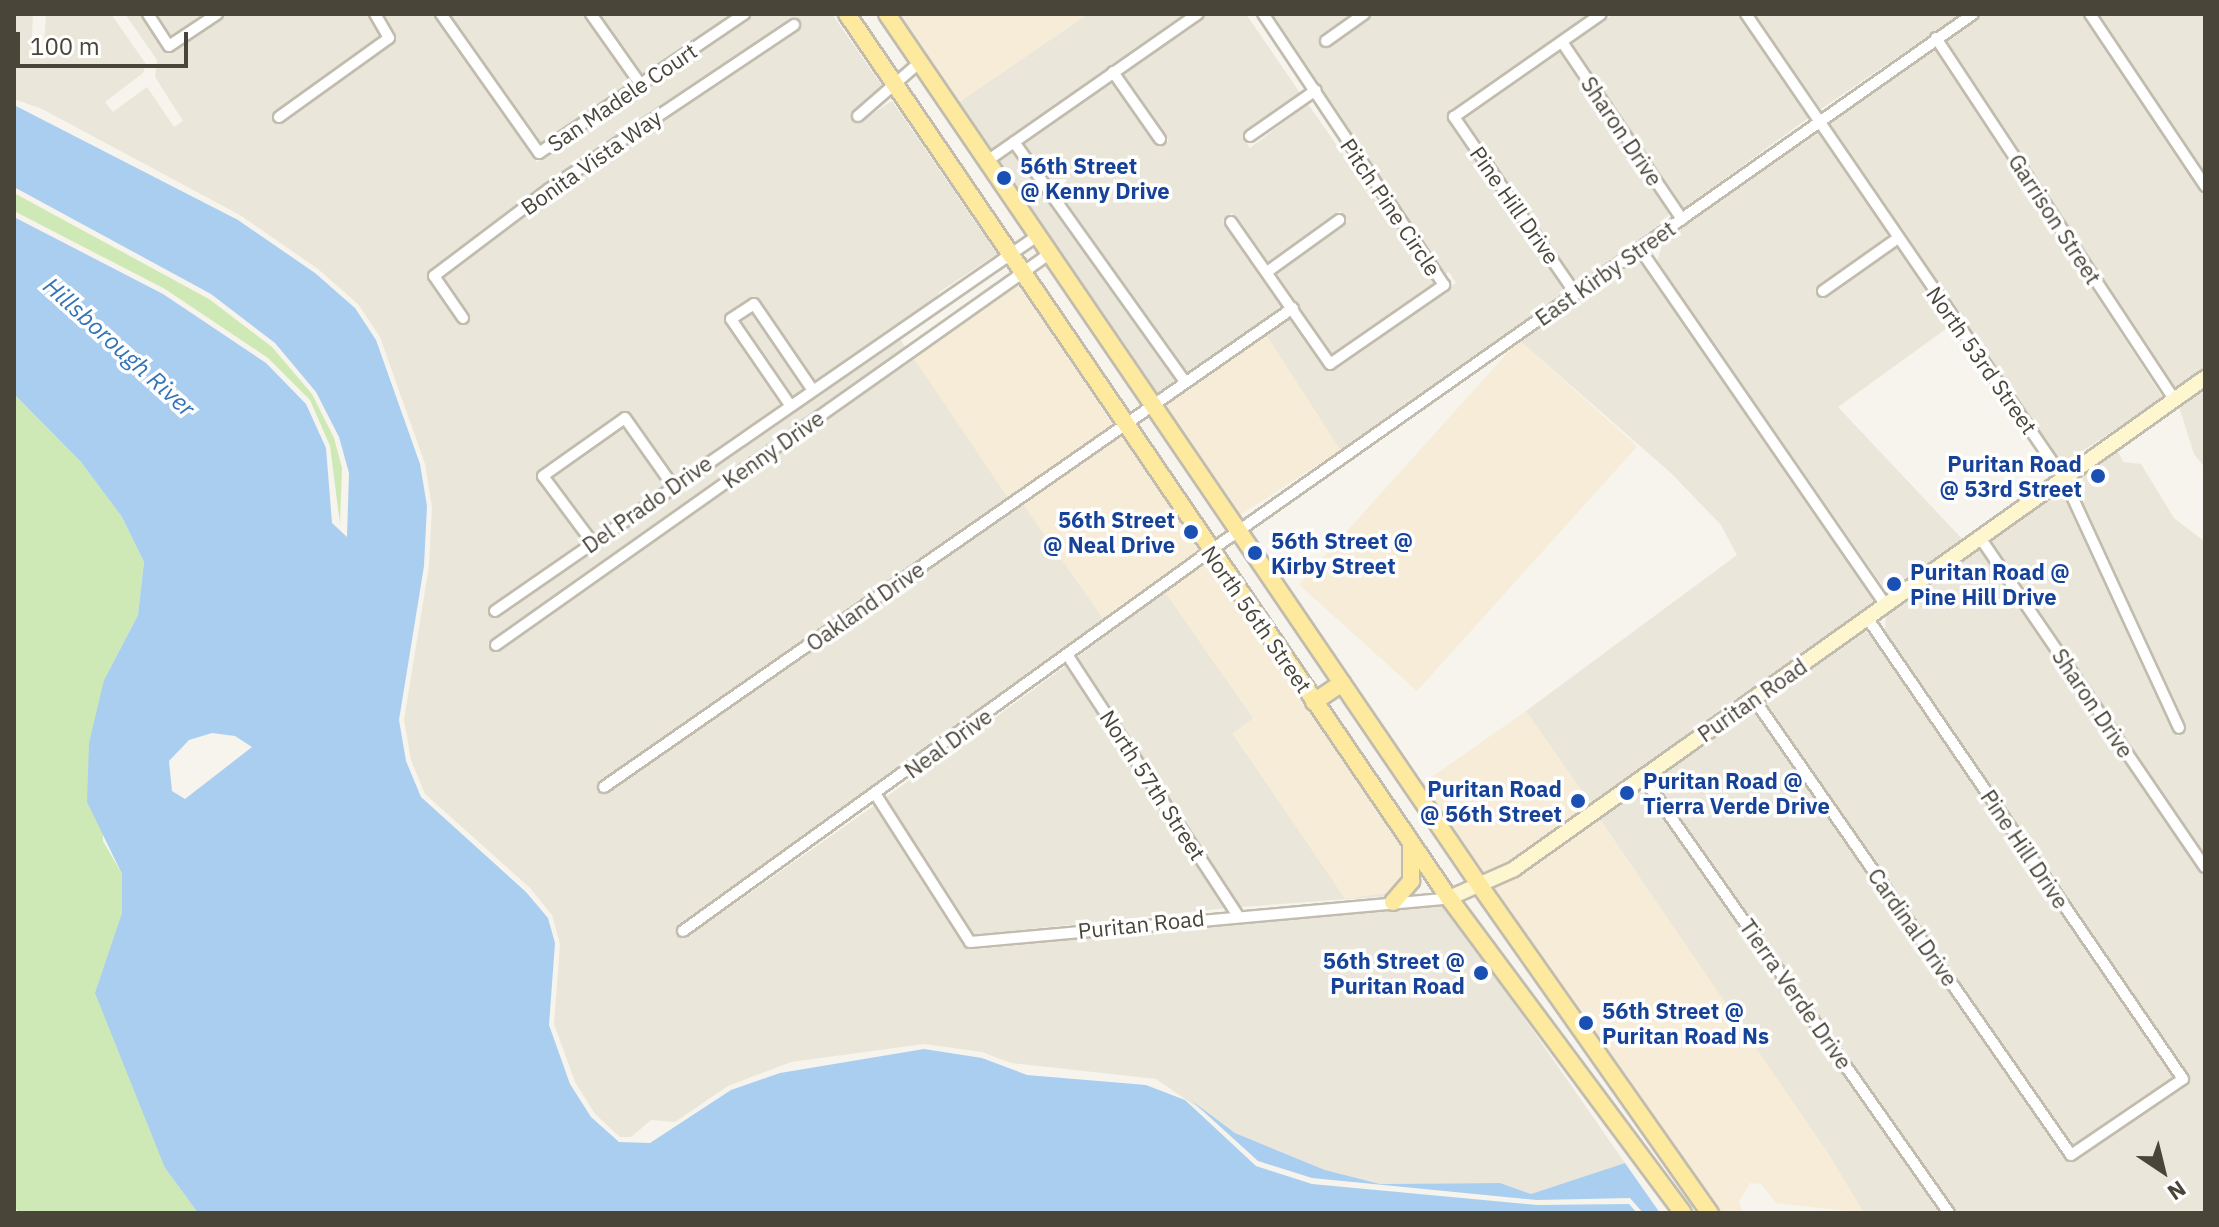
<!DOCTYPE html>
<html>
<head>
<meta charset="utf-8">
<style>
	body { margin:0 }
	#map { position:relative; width:2219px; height:1227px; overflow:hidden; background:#f6f4ec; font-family:"IBM Plex Sans",sans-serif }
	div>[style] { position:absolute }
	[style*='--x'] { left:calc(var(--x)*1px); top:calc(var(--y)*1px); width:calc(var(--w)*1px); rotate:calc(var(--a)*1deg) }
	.residential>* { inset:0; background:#eae6da; transform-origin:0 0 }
	.commercial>* { inset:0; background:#f6ecd8; transform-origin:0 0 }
	.green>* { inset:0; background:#cee9b6 }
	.water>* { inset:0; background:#aacef0 }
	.roads { filter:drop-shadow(2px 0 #c1bcae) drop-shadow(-2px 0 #c1bcae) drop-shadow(0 2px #c1bcae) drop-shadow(0 -2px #c1bcae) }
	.street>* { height:10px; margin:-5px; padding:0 5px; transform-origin:5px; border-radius:5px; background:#fff }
	.secondary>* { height:14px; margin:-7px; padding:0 7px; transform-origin:7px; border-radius:7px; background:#fef6ce }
	.primary>* { height:16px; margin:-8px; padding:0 8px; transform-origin:8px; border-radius:8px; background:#fdea9e }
	.dots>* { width:22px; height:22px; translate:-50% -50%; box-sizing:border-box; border:4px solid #fff; border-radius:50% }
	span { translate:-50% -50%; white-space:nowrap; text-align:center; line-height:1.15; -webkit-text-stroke:7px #fff; paint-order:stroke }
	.street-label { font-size:22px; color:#4a4539 }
	.transit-label { font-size:22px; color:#164399; font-weight:700 }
	.left { translate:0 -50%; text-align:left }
	.right { translate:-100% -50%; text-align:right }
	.water-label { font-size:24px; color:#3274b7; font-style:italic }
	.frame { position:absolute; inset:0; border:16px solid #4a4539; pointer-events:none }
	.north { position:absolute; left:2123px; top:1131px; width:80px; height:80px; -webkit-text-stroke:6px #fff; paint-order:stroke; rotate:145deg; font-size:22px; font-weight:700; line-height:32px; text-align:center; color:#4a4539 }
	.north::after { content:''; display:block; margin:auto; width:28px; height:36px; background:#4a4539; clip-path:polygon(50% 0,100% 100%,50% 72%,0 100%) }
	.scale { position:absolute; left:16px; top:32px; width:172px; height:36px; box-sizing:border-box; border:4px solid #4a4539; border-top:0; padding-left:10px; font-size:24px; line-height:28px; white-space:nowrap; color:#4a4539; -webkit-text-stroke:6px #fff; paint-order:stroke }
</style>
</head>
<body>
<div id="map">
	<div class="residential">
		<i style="clip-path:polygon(14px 14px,33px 14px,31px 56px,43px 59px,46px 14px,111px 14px,146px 64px,143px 73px,105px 102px,113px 112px,147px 87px,174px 127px,183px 121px,155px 77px,157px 60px,125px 14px,434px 14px,537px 162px,756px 14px,832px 14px,885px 90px,860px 107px,867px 117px,892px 101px,997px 254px,938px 293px,945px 304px,899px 337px,905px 347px,488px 643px,496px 653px,913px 358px,1015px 493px,596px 784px,603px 795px,1023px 504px,1108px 618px,675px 930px,683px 940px,875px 805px,968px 950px,1445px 904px,1625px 1163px,1531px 1194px,1500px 1183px,1380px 1184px,1325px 1170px,1235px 1133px,1156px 1079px,1011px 1063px,982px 1052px,924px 1044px,791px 1062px,728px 1086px,675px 1122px,651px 1120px,631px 1137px,620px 1137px,595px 1114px,575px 1082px,554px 1024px,560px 944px,552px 915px,530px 888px,425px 794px,411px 760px,404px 720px,429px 566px,432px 507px,425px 464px,380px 337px,358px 304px,318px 269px,240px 215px,42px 109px,14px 99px)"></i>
		<i style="clip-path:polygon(449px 14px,583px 14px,632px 83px,540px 144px)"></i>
		<i style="clip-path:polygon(598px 14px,732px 14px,642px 76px)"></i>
		<i style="clip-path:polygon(1088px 14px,1184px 14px,992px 150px,959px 102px)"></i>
		<i style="clip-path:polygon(1207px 14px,1246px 14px,1300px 93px,1243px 138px,1250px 148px,1308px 104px,1391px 223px,1400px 217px,1260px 14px,1352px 14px,1318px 38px,1325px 49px,1376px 14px,1590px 14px,1446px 116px,1567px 291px,1340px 450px,1266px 335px,1169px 401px,1292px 317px,1325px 367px,1334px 369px,1456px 283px,1449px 272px,1331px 355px,1276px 274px,1348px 221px,1340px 211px,1268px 263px,1232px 213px,1223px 220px,1284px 306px,1186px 373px,1023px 144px,1112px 81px,1159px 147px,1169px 141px,1122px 74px)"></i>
		<i style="clip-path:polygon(1613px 14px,1739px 14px,1811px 116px,1683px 209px,1571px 44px)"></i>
		<i style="clip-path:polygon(1753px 14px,1961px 14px,1821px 109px)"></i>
		<i style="clip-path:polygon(1985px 14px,2083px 14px,2205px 196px,2205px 369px,2175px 390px,1945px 41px)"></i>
		<i style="clip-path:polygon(2097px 14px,2205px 14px,2205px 175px)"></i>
		<i style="left:1935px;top:47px;width:419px;height:130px;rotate:57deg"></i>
		<i style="clip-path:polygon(1561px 51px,1669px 213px,1664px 225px,1576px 284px,1463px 120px)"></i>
		<i style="clip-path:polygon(1819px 127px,1889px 236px,1815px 289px,1823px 299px,1897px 247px,2017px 421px,1950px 326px,1838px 407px,1965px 542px,1889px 595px,1657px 262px,1663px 242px)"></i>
		<i style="clip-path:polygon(1013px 151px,1176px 380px,1157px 393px,999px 161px)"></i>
		<i style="clip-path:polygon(1633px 261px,1645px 266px,1872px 597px,1873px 606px,1591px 805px,1526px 711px,1737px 555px,1721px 525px,1671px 473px,1519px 340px)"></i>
		<i style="clip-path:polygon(2205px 386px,2205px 468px,2194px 454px,2178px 404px)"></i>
		<i style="clip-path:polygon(2117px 449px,2123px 462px,2141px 464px,2174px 518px,2205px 542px,2205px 856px,1990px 541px,2062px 489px,2177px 736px,2187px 732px,2071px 482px)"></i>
		<i style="clip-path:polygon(1980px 548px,2205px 876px,2205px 1213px,1960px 1213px,1953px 1209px,1651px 778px,1753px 708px,2070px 1164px,2191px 1081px,1885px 631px,1886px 614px)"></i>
		<i style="clip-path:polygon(1165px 592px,1254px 719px,1233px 734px,1345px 898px,1394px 892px,1390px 896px,1240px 907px,1076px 658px)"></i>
		<i style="clip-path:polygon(1864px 631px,1873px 636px,2174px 1077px,2073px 1146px,1762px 701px)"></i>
		<i style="clip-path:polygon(1067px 665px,1227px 908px,973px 935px,885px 798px)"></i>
		<i style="clip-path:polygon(1641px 785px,1942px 1213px,1864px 1213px,1598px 816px)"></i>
	</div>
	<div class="commercial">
		<i style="clip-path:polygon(900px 14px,1088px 14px,959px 102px)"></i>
		<i style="left:1018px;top:284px;width:170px;height:128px;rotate:56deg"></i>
		<i style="left:1266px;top:335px;width:137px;height:122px;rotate:57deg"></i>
		<i style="left:1519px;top:340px;width:159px;height:329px;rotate:42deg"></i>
		<i style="left:1122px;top:435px;width:139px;height:121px;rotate:55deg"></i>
		<i style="clip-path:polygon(1208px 560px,1405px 845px,1405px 878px,1394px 892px,1345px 899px,1233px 733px,1253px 718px,1165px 592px)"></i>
		<i style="left:1526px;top:711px;width:114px;height:127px;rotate:55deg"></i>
		<i style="clip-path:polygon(1598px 816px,1828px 1153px,1864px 1213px,1776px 1203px,1761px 1184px,1750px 1183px,1739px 1202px,1743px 1213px,1720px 1213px,1492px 887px)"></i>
	</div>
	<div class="green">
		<i style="clip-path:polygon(14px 193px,209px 299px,272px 347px,312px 394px,334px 438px,342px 468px,340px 524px,330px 446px,310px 400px,268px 358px,165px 289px,14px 211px)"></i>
		<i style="clip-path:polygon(14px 394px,81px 462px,122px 517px,144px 562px,138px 615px,104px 680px,103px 841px,122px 874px,122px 913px,111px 949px,165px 1168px,198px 1213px,19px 1213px,14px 1206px)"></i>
	</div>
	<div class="water">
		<i style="clip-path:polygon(evenodd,14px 105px,238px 220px,315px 273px,355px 308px,376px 340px,420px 464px,427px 506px,424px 566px,399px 720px,406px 761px,421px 797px,526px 892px,548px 918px,555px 943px,549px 1025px,570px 1084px,591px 1117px,619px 1142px,650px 1143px,731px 1090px,780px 1073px,924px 1049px,982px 1058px,1027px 1075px,1146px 1085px,1185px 1100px,1256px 1166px,1312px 1184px,1537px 1205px,1629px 1204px,1637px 1213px,198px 1213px,165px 1168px,95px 993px,122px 913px,122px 874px,87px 802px,89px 743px,104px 680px,138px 615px,144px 562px,122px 517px,81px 462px,14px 394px,14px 217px,163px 294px,266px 363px,306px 404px,326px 448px,332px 523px,347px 537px,349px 473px,339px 437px,316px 392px,275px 343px,211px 294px,14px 187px,14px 105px,212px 733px,235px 736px,252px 747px,185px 799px,172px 791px,169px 761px,189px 740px,212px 733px)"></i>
		<i style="clip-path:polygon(1192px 1101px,1235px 1133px,1325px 1170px,1380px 1184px,1500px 1183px,1531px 1194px,1625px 1163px,1660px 1213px,1643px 1213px,1630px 1198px,1537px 1200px,1312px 1178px,1258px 1161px)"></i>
	</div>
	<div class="roads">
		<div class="street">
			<i style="--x:148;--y:14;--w:38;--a:57"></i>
			<i style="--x:169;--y:46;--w:58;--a:-33.7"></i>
			<i style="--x:441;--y:14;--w:170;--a:54.8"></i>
			<i style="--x:539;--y:153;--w:248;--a:-34.1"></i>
			<i style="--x:591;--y:14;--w:87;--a:54.8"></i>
			<i style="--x:1746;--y:14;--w:563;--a:55.63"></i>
			<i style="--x:2064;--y:479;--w:274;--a:65.2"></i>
			<i style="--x:2090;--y:14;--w:207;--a:56.2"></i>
			<i style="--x:1936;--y:38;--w:432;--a:56.6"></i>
			<i style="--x:1326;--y:41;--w:47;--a:-35.4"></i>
			<i style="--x:1562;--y:42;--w:214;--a:55.9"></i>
			<i style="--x:1113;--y:72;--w:82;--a:55"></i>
			<i style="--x:858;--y:116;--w:81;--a:-41"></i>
			<i style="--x:279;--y:117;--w:135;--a:-35.7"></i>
			<i style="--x:389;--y:38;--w:28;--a:-120"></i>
			<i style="--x:1250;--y:136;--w:80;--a:-34.9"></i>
			<i style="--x:1014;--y:142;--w:295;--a:54.5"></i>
			<i style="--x:987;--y:161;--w:257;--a:-34.9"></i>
			<i style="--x:1231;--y:222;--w:173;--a:55.1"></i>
			<i style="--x:1330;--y:364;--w:139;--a:-34.7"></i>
			<i style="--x:1444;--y:285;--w:326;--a:-123.7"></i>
			<i style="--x:1640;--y:249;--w:434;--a:55.4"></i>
			<i style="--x:1267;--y:272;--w:89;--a:-35.8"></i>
			<i style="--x:1823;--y:291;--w:92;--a:-35.2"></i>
			<i style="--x:1575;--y:293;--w:214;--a:-124.5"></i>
			<i style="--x:1454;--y:117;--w:179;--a:-35"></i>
			<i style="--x:463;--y:318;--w:51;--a:-124.6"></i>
			<i style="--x:434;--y:276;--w:144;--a:-37.1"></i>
			<i style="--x:549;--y:189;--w:295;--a:-33.8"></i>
			<i style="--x:790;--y:405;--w:104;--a:-124.5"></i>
			<i style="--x:731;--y:319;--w:27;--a:-33"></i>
			<i style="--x:754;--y:304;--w:103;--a:55.7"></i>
			<i style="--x:1981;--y:539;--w:397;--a:55.7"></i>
			<i style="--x:592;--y:542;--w:82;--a:-126.6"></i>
			<i style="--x:543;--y:476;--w:100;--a:-35.3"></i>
			<i style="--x:625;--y:418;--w:83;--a:54.8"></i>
			<i style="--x:495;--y:611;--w:659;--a:-34.68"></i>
			<i style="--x:496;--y:645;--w:677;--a:-35.26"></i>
			<i style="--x:1068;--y:656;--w:308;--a:56.8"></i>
			<i style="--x:1754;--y:699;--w:555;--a:55.19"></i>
			<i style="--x:2071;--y:1155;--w:135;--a:-34.2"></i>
			<i style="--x:2183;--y:1079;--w:558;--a:-124.4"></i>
			<i style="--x:1642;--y:776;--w:534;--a:54.91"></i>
			<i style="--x:604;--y:787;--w:839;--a:-34.81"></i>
			<i style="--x:876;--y:795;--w:174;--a:57.4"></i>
			<i style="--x:970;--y:942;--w:481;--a:-5.2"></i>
			<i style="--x:683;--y:931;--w:650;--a:-35.79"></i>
			<i style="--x:1210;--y:551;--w:933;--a:-35.14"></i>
		</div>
		<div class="secondary">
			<i style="--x:1449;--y:898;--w:71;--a:-24"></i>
			<i style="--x:1514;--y:869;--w:848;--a:-35.4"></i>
		</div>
		<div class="primary">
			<i style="--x:847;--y:14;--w:1070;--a:55.75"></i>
			<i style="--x:1449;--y:898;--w:392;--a:53.4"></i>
			<i style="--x:887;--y:14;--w:1055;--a:55.78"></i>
			<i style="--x:1480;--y:886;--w:400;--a:54.9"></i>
			<i style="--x:1314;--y:702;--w:34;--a:-34"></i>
			<i style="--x:1393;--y:902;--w:28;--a:-49"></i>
			<i style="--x:1411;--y:881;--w:36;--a:-90"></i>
		</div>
	</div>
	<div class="dots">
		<i style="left:1004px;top:178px;background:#1a4fb4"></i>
		<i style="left:2098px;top:476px;background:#1a4fb4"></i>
		<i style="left:1191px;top:532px;background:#1a4fb4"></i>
		<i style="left:1255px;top:553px;background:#1a4fb4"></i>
		<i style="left:1894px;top:584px;background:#1a4fb4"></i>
		<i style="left:1627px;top:793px;background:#1a4fb4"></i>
		<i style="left:1578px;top:801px;background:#1a4fb4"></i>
		<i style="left:1481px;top:973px;background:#1a4fb4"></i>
		<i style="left:1586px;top:1023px;background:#1a4fb4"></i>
	</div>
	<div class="street-label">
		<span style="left:622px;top:97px;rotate:-34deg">San Madele Court</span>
		<span style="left:1622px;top:131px;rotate:56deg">Sharon Drive</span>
		<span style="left:591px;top:162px;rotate:-35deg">Bonita Vista Way</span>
		<span style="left:1515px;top:205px;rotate:55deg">Pine Hill Drive</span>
		<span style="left:1391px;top:207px;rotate:56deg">Pitch Pine Circle</span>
		<span style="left:2055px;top:219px;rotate:57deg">Garrison Street</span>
		<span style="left:1605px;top:273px;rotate:-35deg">East Kirby Street</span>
		<span style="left:1982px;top:360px;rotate:55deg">North 53rd Street</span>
		<span style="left:773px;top:449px;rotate:-35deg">Kenny Drive</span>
		<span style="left:647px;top:504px;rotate:-35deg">Del Prado Drive</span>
		<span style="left:865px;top:606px;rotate:-35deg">Oakland Drive</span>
		<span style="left:1257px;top:619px;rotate:55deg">North 56th Street</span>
		<span style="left:1752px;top:700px;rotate:-35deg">Puritan Road</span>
		<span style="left:2093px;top:703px;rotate:56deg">Sharon Drive</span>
		<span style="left:948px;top:743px;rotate:-36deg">Neal Drive</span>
		<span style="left:1153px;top:785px;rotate:57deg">North 57th Street</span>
		<span style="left:2025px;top:849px;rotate:56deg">Pine Hill Drive</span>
		<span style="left:1141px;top:924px;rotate:-6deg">Puritan Road</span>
		<span style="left:1913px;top:927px;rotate:55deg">Cardinal Drive</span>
		<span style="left:1796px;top:994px;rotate:55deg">Tierra Verde Drive</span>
	</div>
	<div class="transit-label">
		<span class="left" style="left:1020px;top:178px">56th Street<br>@ Kenny Drive</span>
		<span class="right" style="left:2082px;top:476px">Puritan Road<br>@ 53rd Street</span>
		<span class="right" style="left:1175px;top:532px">56th Street<br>@ Neal Drive</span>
		<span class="left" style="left:1271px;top:553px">56th Street @<br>Kirby Street</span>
		<span class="left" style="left:1910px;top:584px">Puritan Road @<br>Pine Hill Drive</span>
		<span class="left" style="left:1643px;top:793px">Puritan Road @<br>Tierra Verde Drive</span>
		<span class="right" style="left:1562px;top:801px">Puritan Road<br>@ 56th Street</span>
		<span class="right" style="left:1465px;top:973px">56th Street @<br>Puritan Road</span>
		<span class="left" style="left:1602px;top:1023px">56th Street @<br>Puritan Road Ns</span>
	</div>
	<div class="water-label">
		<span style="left:119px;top:347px;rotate:42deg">Hillsborough River</span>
	</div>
	<div class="frame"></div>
	<div class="north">N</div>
	<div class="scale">100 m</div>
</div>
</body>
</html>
